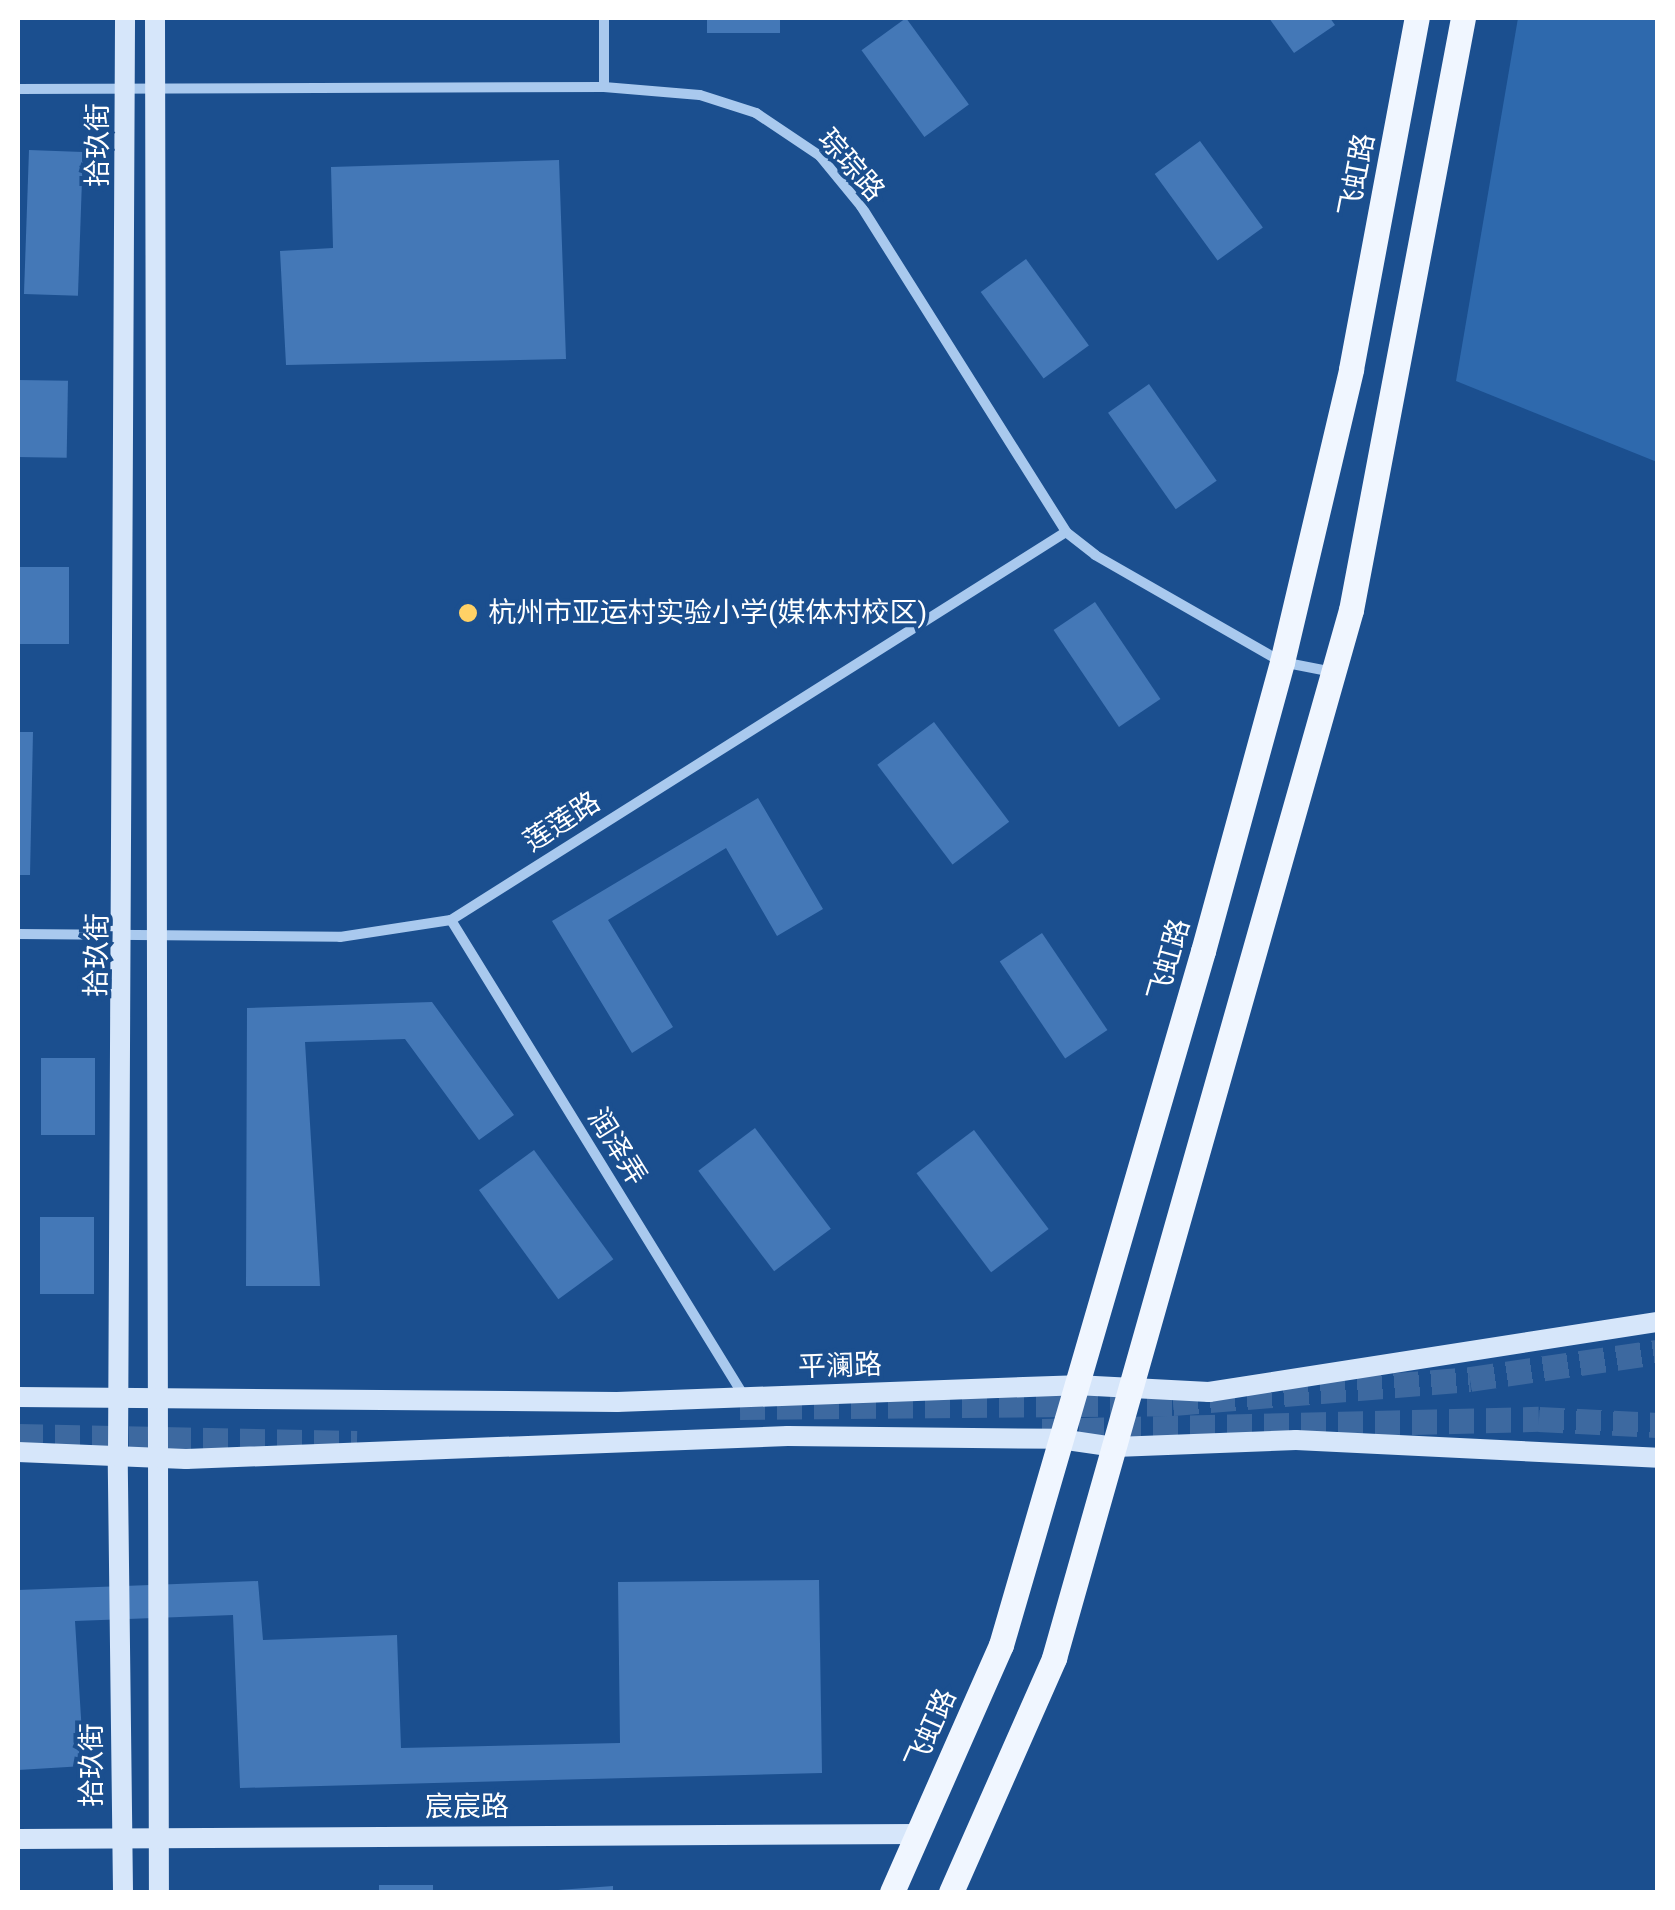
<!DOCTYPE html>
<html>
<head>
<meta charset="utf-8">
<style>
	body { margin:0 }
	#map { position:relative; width:1675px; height:1910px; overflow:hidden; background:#1b4f8f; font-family:Roboto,"Noto Sans SC",sans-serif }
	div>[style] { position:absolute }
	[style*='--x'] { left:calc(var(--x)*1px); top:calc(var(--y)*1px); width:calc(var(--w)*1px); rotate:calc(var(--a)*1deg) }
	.green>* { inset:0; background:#2e69ad }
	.building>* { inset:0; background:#4478b7; transform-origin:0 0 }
	.primary-tunnel>* { height:25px; margin-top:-12.5px; transform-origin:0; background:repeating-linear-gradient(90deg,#3d69a0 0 25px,transparent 0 37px) }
	.street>* { height:10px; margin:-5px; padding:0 5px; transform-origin:5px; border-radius:5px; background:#a9c9ee }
	.secondary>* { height:20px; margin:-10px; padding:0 10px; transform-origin:10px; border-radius:10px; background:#d6e6fa }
	.primary>* { height:25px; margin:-12.5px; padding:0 12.5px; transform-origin:12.5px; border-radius:12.5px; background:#f0f6ff }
	.dots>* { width:28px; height:28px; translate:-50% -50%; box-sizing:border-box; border:5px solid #1b4f8f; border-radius:50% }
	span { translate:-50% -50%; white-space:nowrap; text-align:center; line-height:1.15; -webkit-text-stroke:8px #1b4f8f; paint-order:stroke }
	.street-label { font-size:28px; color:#fff }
	.poi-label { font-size:28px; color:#fff }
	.left { translate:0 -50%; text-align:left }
	.frame { position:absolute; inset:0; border:20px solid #fff; pointer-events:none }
</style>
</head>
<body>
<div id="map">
	<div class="green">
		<i style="clip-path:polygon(1518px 18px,1657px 18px,1657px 462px,1456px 381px)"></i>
	</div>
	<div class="building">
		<i style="left:707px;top:18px;width:73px;height:15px"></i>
		<i style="left:906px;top:18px;width:107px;height:55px;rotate:54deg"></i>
		<i style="clip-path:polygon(1269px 18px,1330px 18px,1335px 25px,1294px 53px)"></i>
		<i style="left:1200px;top:141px;width:107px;height:56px;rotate:54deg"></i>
		<i style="left:29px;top:150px;width:54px;height:144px;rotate:2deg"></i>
		<i style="clip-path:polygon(559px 160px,566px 359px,286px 365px,280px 251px,333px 248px,331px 167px)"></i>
		<i style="left:1026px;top:259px;width:107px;height:56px;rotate:54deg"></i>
		<i style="left:18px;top:380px;width:50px;height:77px;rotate:1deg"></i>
		<i style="left:1149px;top:384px;width:118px;height:50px;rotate:55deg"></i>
		<i style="left:18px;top:567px;width:51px;height:77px"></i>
		<i style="left:1095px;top:602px;width:117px;height:50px;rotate:56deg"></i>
		<i style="left:934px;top:722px;width:125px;height:71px;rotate:53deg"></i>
		<i style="clip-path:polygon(18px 732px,33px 732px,30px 875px,18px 875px)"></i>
		<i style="clip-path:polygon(758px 798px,823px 909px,777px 936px,726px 848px,608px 920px,673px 1027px,632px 1053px,552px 921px)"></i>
		<i style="left:1042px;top:933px;width:117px;height:51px;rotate:56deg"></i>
		<i style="clip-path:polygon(432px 1002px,514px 1115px,479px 1140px,405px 1039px,305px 1042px,320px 1286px,246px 1286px,247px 1008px)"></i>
		<i style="left:41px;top:1058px;width:54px;height:77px"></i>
		<i style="left:755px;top:1128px;width:126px;height:71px;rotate:53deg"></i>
		<i style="left:974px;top:1130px;width:124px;height:72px;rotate:53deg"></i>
		<i style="left:534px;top:1150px;width:135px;height:68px;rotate:54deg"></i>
		<i style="left:40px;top:1217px;width:54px;height:77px"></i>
		<i style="clip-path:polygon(819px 1580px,822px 1773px,240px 1788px,233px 1615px,75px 1621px,84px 1766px,18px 1770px,18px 1590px,258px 1581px,263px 1640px,397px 1635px,401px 1748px,620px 1743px,618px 1582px)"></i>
		<i style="left:379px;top:1885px;width:54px;height:7px"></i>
		<i style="clip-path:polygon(613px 1886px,613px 1892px,558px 1892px,558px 1890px)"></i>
	</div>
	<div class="primary-tunnel">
		<i style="--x:740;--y:1407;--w:433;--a:-0.5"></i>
		<i style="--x:1173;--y:1403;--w:298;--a:-4.6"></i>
		<i style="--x:1470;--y:1379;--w:190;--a:-8.2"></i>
		<i style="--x:1042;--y:1431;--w:497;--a:-1.4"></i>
		<i style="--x:1539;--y:1419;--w:119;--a:2.9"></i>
		<i style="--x:18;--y:1436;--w:339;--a:1.2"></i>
	</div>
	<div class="street">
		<i style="--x:604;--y:87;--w:69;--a:-90"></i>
		<i style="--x:18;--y:89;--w:586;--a:-0.2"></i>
		<i style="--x:604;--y:87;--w:96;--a:4.8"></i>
		<i style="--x:700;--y:95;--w:59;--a:17.8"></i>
		<i style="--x:756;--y:113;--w:77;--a:33.9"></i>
		<i style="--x:820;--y:156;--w:65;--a:50.6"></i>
		<i style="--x:861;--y:206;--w:385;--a:57.8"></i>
		<i style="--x:1066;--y:532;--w:37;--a:38"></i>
		<i style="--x:1095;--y:555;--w:215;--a:29.8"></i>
		<i style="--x:1282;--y:662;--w:52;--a:11.1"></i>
		<i style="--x:451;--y:920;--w:559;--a:58.39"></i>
		<i style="--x:18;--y:934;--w:322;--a:0.5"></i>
		<i style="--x:340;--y:937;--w:112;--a:-8.7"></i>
		<i style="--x:451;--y:920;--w:727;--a:-32.25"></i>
	</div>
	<div class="secondary">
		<i style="--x:155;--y:18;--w:1874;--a:89.88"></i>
		<i style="--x:18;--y:1397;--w:599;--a:0.48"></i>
		<i style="--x:617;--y:1402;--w:459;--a:-2.1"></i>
		<i style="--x:1076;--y:1385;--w:133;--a:3"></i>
		<i style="--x:1209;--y:1392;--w:454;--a:-8.9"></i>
		<i style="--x:18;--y:1452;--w:168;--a:2.4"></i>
		<i style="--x:186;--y:1459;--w:602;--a:-2.19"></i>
		<i style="--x:788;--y:1436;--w:272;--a:0.6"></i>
		<i style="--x:1060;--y:1439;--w:56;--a:8.3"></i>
		<i style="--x:1115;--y:1447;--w:181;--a:-2.2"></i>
		<i style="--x:1296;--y:1440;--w:362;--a:2.8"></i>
		<i style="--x:18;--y:1839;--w:899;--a:-0.32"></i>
		<i style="--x:123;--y:1892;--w:436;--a:-90.7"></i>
		<i style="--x:118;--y:1456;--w:1438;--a:-89.72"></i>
	</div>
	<div class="primary">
		<i style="--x:892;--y:1892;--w:270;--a:-66.2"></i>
		<i style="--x:1001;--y:1645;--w:723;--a:-73.77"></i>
		<i style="--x:1203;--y:951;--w:300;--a:-74.7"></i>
		<i style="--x:1282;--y:662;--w:301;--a:-76.7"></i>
		<i style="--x:1351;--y:369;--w:357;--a:-79.4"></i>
		<i style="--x:951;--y:1892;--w:256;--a:-66.2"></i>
		<i style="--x:1054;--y:1658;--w:1089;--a:-74.18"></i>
		<i style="--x:1351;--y:610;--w:603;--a:-79.29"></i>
	</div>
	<div class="dots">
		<i style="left:468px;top:613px;background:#ffd166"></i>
	</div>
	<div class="street-label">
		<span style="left:98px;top:145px;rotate:-90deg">拾玖街</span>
		<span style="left:851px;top:165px;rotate:49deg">琮琮路</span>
		<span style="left:1357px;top:175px;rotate:-79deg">飞虹路</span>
		<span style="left:562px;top:822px;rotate:-33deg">莲莲路</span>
		<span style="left:97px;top:955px;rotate:-89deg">拾玖街</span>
		<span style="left:1169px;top:960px;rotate:-74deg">飞虹路</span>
		<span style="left:617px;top:1147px;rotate:58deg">润泽弄</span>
		<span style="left:840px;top:1366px;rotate:-2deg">平澜路</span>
		<span style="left:931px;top:1729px;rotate:-66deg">飞虹路</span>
		<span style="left:92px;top:1765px;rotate:-90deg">拾玖街</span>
		<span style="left:467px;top:1807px">宸宸路</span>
	</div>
	<div class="poi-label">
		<span class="left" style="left:488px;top:613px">杭州市亚运村实验小学(媒体村校区)</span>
	</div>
	<div class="frame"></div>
</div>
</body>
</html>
